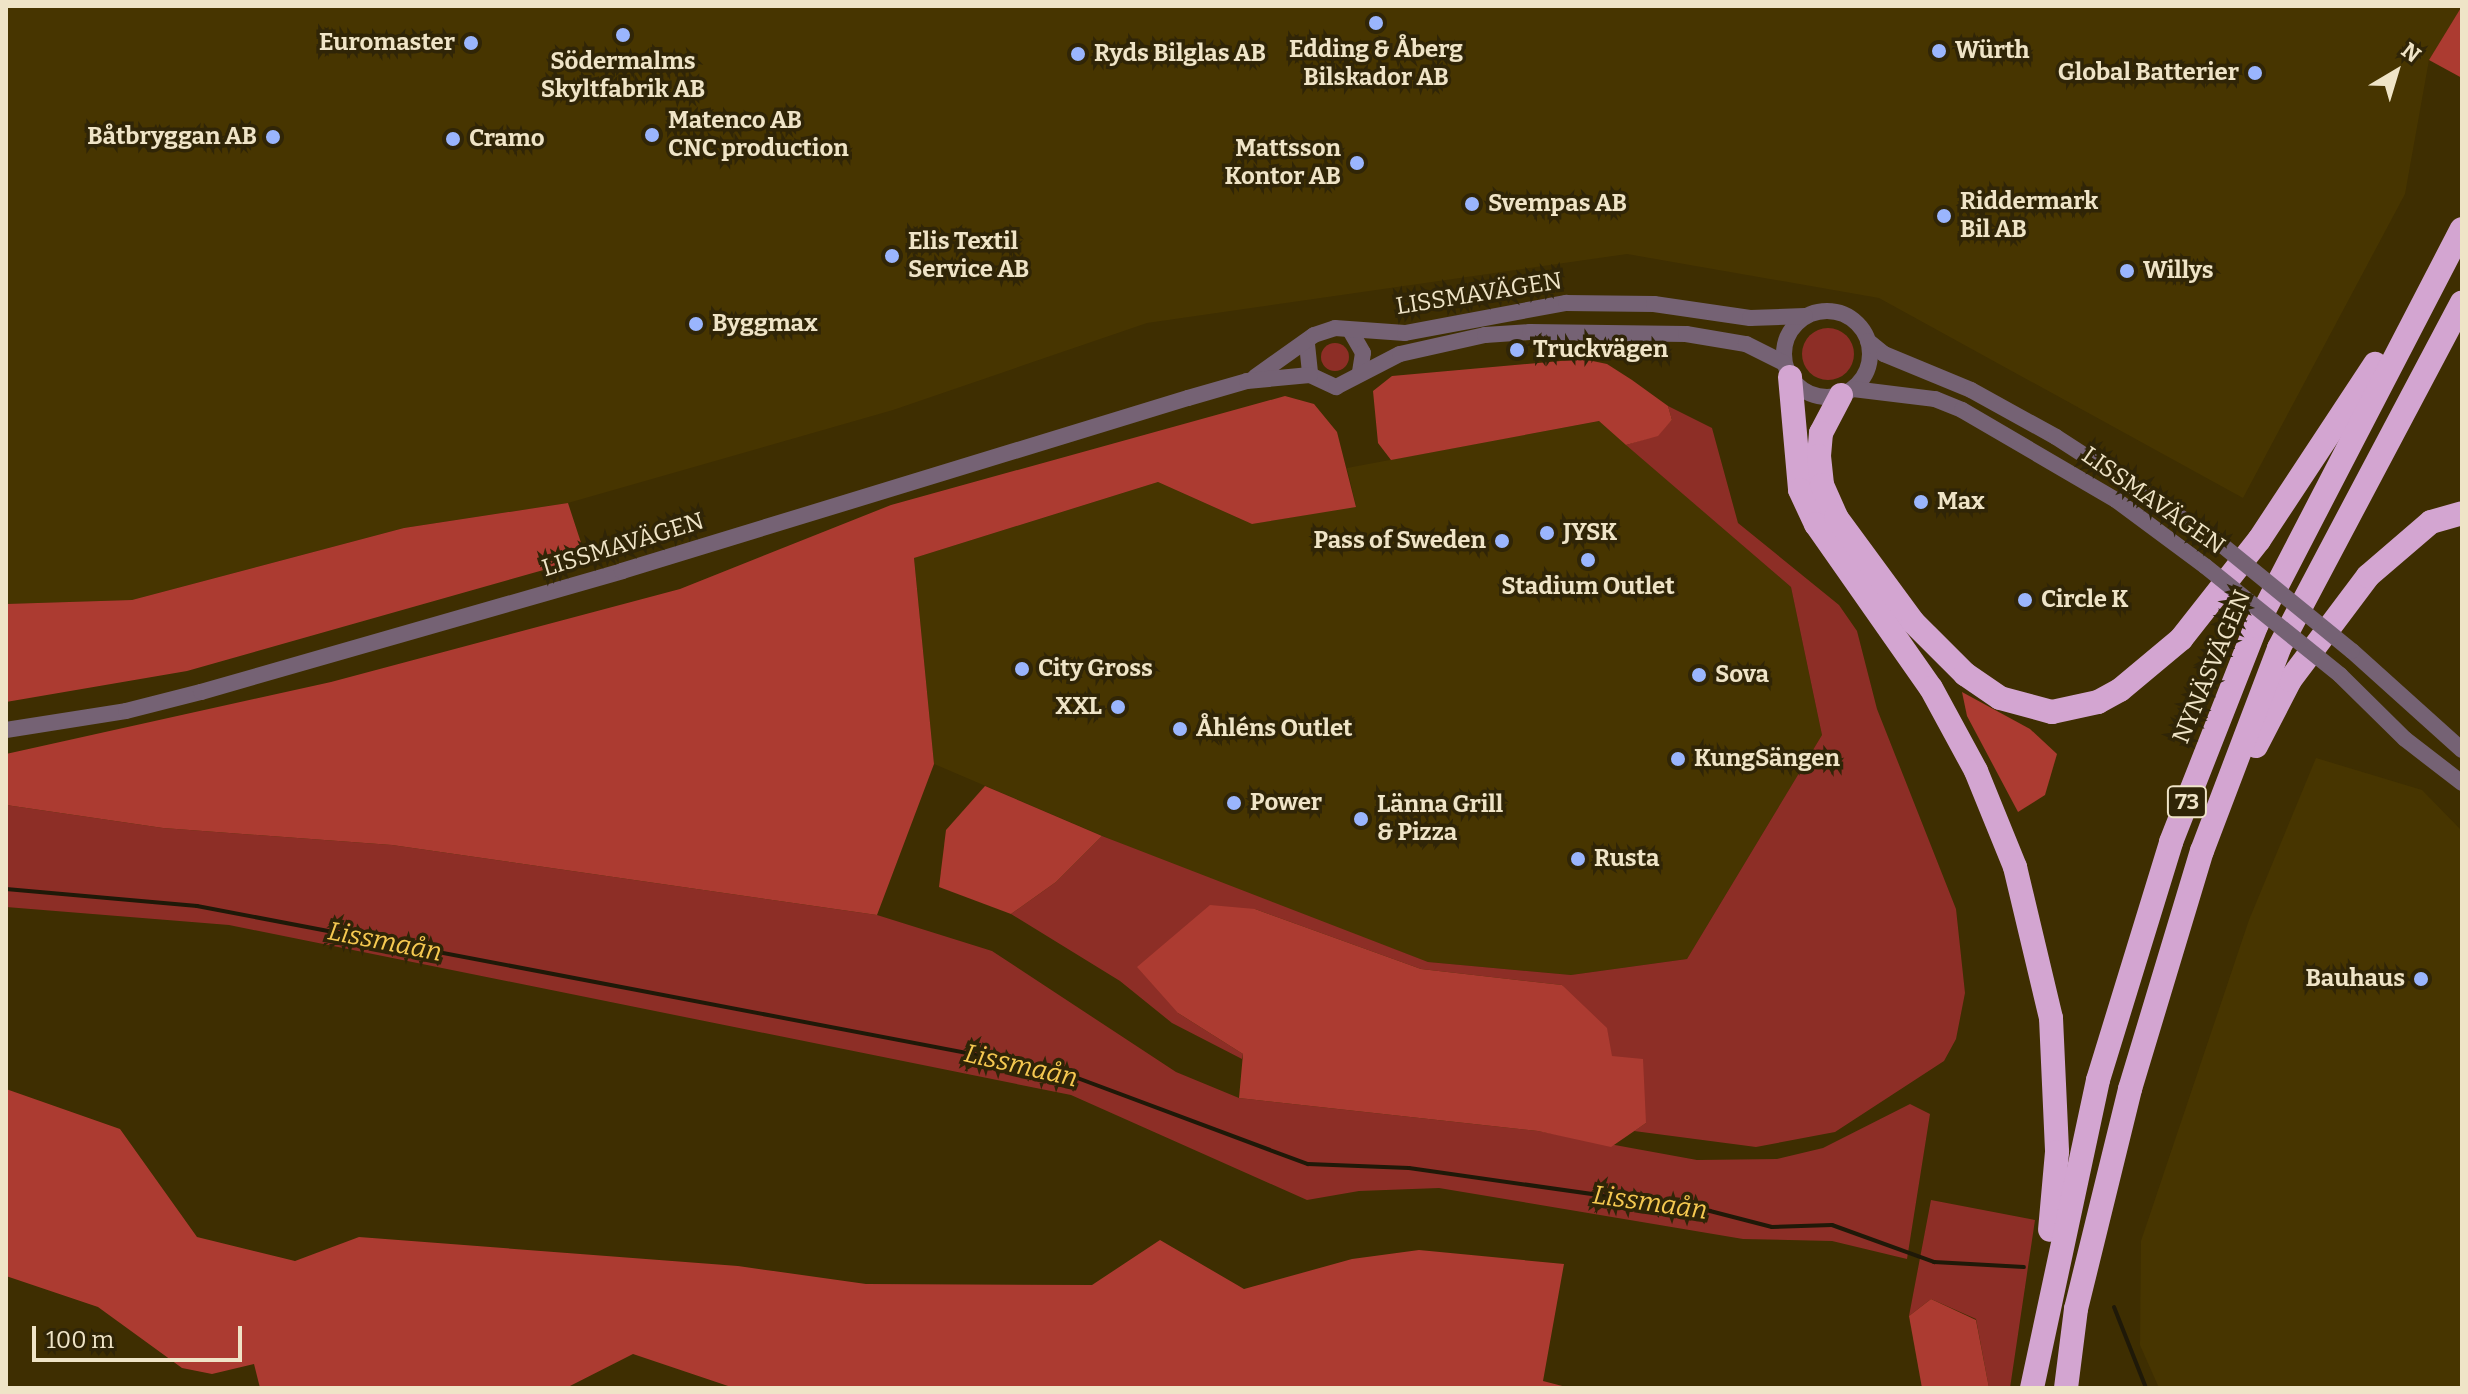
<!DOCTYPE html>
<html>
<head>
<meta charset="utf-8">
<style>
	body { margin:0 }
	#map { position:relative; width:2468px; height:1394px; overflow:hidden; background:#3e2e01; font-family:Bitter,serif }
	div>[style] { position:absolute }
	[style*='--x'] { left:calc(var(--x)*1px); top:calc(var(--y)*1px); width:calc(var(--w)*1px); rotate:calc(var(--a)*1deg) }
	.built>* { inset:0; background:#473500 }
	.green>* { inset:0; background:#8d2e26 }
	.round { border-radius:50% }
	.forest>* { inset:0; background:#ac3b31 }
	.stream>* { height:4px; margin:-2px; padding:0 2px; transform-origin:2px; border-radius:2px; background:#1f1908 }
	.minor>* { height:16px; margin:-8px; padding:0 8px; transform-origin:8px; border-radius:8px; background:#756274 }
	.minor>.ring { margin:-8px; padding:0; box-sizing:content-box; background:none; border:16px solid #756274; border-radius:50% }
	.highway>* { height:24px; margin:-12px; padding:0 12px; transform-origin:12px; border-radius:12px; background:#d3a5d1 }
	.minor-bridge>* { height:16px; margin:-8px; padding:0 8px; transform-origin:8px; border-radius:8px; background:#756274 }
	.dots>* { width:22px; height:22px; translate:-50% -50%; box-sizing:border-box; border:4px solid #302507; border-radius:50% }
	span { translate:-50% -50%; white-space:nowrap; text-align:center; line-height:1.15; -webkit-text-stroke:7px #302507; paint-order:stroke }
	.shield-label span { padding:2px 6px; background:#302507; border:2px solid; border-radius:6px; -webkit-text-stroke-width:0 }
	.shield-label { font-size:22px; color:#efe4c7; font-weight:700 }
	.poi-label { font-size:24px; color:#efe4c7; font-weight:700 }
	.right { translate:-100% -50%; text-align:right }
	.left { translate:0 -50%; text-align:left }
	.street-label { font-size:24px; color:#efe4c7 }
	.water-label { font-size:26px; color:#f6c951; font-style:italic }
	.frame { position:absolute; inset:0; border:8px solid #efe4c7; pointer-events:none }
	.north { position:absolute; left:2356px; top:32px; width:80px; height:80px; -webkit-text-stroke:6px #302507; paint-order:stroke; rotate:38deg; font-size:22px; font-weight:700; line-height:32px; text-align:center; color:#efe4c7 }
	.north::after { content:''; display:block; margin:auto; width:28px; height:36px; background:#efe4c7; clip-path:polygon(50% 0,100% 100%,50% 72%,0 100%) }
	.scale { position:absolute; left:32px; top:1326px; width:210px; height:36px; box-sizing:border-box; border:4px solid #efe4c7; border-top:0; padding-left:10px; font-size:24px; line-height:28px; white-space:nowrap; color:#efe4c7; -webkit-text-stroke:6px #302507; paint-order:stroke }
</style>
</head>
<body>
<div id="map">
	<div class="built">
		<i style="clip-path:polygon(6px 6px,2462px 6px,2429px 60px,2405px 194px,2243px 498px,1879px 298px,1627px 254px,1147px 323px,893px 410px,568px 503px,404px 528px,132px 600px,6px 604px)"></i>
		<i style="clip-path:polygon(1599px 421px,1791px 587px,1822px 735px,1687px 959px,1571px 975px,1428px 962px,1199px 877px,934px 764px,914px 558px,1158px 482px,1252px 524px,1356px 506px,1347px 468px)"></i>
		<i style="clip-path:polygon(2316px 758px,2422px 790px,2462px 831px,2462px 1388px,2159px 1388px,2140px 1345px,2141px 1241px,2249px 920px)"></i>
	</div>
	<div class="green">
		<i class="round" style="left:1802px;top:328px;width:52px;height:52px"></i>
		<i class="round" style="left:1321px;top:343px;width:28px;height:28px"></i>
		<i style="clip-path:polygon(1668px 406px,1712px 428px,1738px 523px,1839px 605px,1857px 631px,1877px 709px,1956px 909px,1965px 993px,1956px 1039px,1944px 1061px,1835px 1132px,1756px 1147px,1634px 1131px,1646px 1123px,1612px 1057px,1562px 985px,1421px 969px,1255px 909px,1178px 1013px,1243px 1054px,1242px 1059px,1172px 1023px,1120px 981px,1011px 914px,1056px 882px,1102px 836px,1428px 962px,1571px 975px,1687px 959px,1822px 735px,1791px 587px,1626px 445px,1658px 435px,1672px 420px)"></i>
		<i style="clip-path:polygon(6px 805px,163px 828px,392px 845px,877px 915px,992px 951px,1176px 1072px,1239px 1098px,1538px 1131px,1697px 1160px,1777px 1159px,1823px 1148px,1910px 1104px,1930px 1114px,1907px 1259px,1832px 1241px,1743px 1239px,1439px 1188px,1359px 1191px,1307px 1200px,1071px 1095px,229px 925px,6px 907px)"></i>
		<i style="clip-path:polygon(1931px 1200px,2035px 1220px,2010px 1388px,1989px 1388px,1976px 1319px,1931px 1299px,1909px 1316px)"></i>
	</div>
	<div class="forest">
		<i style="clip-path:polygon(2462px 6px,2462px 78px,2429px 60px)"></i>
		<i style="clip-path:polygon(1583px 359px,1607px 364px,1632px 380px,1668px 406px,1672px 420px,1658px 436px,1626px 445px,1599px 421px,1391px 460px,1378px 443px,1373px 391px,1392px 376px)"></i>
		<i style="clip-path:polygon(1285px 396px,1314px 404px,1337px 432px,1356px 507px,1252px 524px,1158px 482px,914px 558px,934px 764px,877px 915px,392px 845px,163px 828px,6px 805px,6px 754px,331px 682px,680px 589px,891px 505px)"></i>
		<i style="clip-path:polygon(568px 503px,586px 558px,187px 671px,6px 702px,6px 604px,132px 600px,404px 528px)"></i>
		<i style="clip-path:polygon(1962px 692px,2030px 729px,2057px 754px,2045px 795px,2018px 812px,1967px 716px)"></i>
		<i style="clip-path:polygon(985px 786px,1102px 836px,1056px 882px,1011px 914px,939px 887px,946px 830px)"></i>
		<i style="clip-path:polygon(1210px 905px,1255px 909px,1421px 969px,1562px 985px,1607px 1028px,1612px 1056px,1643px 1059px,1646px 1123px,1611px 1147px,1538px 1131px,1239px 1098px,1243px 1054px,1178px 1013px,1137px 967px)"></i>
		<i style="clip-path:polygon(6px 1089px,120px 1129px,197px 1237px,295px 1261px,359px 1237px,738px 1266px,866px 1284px,1092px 1285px,1160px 1240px,1244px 1289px,1352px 1259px,1419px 1250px,1564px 1264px,1543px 1381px,1570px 1388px,734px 1388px,633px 1354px,566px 1388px,260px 1388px,254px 1364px,212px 1374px,182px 1368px,98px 1307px,6px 1276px)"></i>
		<i style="clip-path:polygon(1931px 1299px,1976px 1320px,1989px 1388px,1922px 1388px,1909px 1316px)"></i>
	</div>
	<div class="stream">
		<i style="--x:6;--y:889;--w:192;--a:5.1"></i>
		<i style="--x:197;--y:906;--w:875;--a:10.81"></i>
		<i style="--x:1056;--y:1070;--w:269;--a:20.5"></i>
		<i style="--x:1308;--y:1164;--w:101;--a:2.3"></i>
		<i style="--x:1409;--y:1168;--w:304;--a:8.1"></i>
		<i style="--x:1710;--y:1211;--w:64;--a:14.5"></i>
		<i style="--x:1772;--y:1227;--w:60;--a:-1.9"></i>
		<i style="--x:1832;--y:1225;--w:109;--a:19.9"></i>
		<i style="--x:1934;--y:1262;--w:90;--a:3.2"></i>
		<i style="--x:2114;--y:1307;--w:87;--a:68.4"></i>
	</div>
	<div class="minor">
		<i class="ring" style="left:1784px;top:311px;width:70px;height:70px"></i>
		<i style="--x:1351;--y:332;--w:24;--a:60"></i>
		<i style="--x:1363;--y:353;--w:19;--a:99"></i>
		<i style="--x:1868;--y:341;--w:21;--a:39"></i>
		<i style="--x:1884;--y:354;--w:94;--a:22.5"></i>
		<i style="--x:1971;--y:390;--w:97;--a:28.9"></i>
		<i style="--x:2056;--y:437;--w:192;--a:32.9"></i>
		<i style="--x:1307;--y:344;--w:31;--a:84"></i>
		<i style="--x:1310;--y:375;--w:29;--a:25"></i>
		<i style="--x:1336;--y:387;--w:72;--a:-27.3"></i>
		<i style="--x:1400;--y:354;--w:87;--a:-12.6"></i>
		<i style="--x:1485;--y:335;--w:45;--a:-3.8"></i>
		<i style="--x:1530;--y:332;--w:156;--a:0.7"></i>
		<i style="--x:1686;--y:334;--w:61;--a:9.5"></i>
		<i style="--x:1746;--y:344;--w:42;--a:26.6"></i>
		<i style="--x:1255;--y:377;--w:72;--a:-35.4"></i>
		<i style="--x:1314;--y:335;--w:22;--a:-18"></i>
		<i style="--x:1335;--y:328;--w:70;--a:4.1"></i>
		<i style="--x:1405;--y:333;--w:164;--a:-10.6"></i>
		<i style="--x:1566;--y:303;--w:88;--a:0.7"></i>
		<i style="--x:1654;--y:304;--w:97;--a:8.3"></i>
		<i style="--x:1750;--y:318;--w:55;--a:-2.1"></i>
		<i style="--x:1853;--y:389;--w:83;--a:7"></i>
		<i style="--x:1935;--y:399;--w:29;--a:22"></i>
		<i style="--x:1962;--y:410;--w:178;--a:30.3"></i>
		<i style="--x:2116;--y:500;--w:111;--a:36.6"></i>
		<i style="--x:2352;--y:651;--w:148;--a:42"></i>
		<i style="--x:2340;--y:675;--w:91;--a:44.6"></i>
		<i style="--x:2405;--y:739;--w:72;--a:37.7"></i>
		<i style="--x:6;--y:730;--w:121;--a:-9"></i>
		<i style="--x:126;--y:711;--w:77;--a:-14.2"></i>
		<i style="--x:201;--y:692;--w:438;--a:-16"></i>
		<i style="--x:622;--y:571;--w:592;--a:-17"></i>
		<i style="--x:1188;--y:398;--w:61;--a:-16.1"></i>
		<i style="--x:1247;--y:381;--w:63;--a:-5.4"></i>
	</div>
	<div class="highway">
		<i style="--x:1790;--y:377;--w:113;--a:84.9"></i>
		<i style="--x:1800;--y:490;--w:38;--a:65"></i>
		<i style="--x:1816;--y:524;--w:200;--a:55"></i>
		<i style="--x:1931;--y:688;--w:94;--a:61.5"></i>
		<i style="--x:1976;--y:771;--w:104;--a:67.9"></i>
		<i style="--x:2015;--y:867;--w:155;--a:76.6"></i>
		<i style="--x:2051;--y:1018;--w:134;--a:87.4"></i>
		<i style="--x:2057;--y:1152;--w:78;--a:95.1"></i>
		<i style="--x:1841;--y:395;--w:43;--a:117.8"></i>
		<i style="--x:1821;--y:433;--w:23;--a:95"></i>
		<i style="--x:1819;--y:456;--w:29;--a:84"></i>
		<i style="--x:1822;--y:485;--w:35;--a:66"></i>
		<i style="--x:1836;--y:517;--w:130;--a:53.7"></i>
		<i style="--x:1913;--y:622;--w:74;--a:45"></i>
		<i style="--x:1965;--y:674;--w:42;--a:34.4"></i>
		<i style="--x:2000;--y:698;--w:54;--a:15.1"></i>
		<i style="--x:2052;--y:712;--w:47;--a:-12.3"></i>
		<i style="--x:2098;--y:702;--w:25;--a:-29"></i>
		<i style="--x:2120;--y:690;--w:80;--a:-39.9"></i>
		<i style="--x:2181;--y:639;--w:126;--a:-51.8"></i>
		<i style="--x:2259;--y:540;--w:211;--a:-56.6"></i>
		<i style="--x:2256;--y:746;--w:74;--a:-62.7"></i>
		<i style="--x:2290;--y:680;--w:130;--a:-53.1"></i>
		<i style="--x:2368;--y:576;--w:83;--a:-40.6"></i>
		<i style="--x:2431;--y:522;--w:32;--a:-16"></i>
		<i style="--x:2032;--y:1388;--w:315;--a:-77.9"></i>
		<i style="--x:2098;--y:1080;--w:249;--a:-72.9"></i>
		<i style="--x:2171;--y:842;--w:232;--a:-68.5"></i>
		<i style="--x:2256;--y:626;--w:447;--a:-62.6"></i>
		<i style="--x:2066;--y:1388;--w:80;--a:-82.8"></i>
		<i style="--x:2076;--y:1309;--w:227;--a:-76.2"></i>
		<i style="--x:2130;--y:1089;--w:249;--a:-73.2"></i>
		<i style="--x:2202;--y:851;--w:217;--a:-69.2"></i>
		<i style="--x:2279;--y:648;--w:391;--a:-62.1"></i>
	</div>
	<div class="minor-bridge">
		<i style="--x:2217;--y:541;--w:174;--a:39.2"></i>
		<i style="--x:2205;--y:566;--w:174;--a:38.9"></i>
	</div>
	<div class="dots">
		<i style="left:1376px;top:23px;background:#9ab5fd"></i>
		<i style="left:623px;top:35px;background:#9ab5fd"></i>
		<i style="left:471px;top:43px;background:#9ab5fd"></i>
		<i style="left:1939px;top:51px;background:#9ab5fd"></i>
		<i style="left:1078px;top:54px;background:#9ab5fd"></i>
		<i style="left:2255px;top:73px;background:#9ab5fd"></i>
		<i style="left:652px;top:135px;background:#9ab5fd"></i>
		<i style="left:273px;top:137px;background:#9ab5fd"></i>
		<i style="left:453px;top:139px;background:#9ab5fd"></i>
		<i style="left:1357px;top:163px;background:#9ab5fd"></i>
		<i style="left:1472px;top:204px;background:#9ab5fd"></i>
		<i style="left:1944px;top:216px;background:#9ab5fd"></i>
		<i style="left:892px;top:256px;background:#9ab5fd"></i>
		<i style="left:2127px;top:271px;background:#9ab5fd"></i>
		<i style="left:696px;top:324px;background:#9ab5fd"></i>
		<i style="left:1517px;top:350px;background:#9ab5fd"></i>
		<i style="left:1921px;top:502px;background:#9ab5fd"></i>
		<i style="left:1547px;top:533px;background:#9ab5fd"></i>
		<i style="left:1502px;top:541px;background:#9ab5fd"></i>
		<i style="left:1588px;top:560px;background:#9ab5fd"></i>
		<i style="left:2025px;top:600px;background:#9ab5fd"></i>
		<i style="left:1022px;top:669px;background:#9ab5fd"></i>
		<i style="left:1699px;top:675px;background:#9ab5fd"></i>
		<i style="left:1118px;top:707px;background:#9ab5fd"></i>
		<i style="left:1180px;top:729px;background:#9ab5fd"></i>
		<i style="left:1678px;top:759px;background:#9ab5fd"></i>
		<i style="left:1234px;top:803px;background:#9ab5fd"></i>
		<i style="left:1361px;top:819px;background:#9ab5fd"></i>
		<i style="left:1578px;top:859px;background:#9ab5fd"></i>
		<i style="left:2421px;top:979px;background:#9ab5fd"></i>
	</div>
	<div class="shield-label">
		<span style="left:2187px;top:802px">73</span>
	</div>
	<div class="poi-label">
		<span class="right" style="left:455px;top:43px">Euromaster</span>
		<span style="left:1376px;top:64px">Edding &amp; Åberg<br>Bilskador AB</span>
		<span class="left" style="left:1955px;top:51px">Würth</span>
		<span class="left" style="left:1094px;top:54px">Ryds Bilglas AB</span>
		<span style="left:623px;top:76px">Södermalms<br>Skyltfabrik AB</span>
		<span class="right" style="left:2239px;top:73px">Global Batterier</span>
		<span class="left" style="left:668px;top:135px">Matenco AB<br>CNC production</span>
		<span class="right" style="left:257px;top:137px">Båtbryggan AB</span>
		<span class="left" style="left:469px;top:139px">Cramo</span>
		<span class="right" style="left:1341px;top:163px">Mattsson<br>Kontor AB</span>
		<span class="left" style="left:1960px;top:216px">Riddermark<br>Bil AB</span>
		<span class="left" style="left:1488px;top:204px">Svempas AB</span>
		<span class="left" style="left:908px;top:256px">Elis Textil<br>Service AB</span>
		<span class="left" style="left:2143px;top:271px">Willys</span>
		<span class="left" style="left:712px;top:324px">Byggmax</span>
		<span class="left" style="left:1533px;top:350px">Truckvägen</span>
		<span class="left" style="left:1937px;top:502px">Max</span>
		<span class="left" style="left:1563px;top:533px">JYSK</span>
		<span class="right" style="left:1486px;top:541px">Pass of Sweden</span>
		<span style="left:1588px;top:587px">Stadium Outlet</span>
		<span class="left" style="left:2041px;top:600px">Circle K</span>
		<span class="left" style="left:1038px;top:669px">City Gross</span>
		<span class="left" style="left:1715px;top:675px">Sova</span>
		<span class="right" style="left:1102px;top:707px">XXL</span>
		<span class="left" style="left:1196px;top:729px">Åhléns Outlet</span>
		<span class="left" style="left:1694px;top:759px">KungSängen</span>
		<span class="left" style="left:1250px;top:803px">Power</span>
		<span class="left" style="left:1377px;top:819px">Länna Grill<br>&amp; Pizza</span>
		<span class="left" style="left:1594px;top:859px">Rusta</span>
		<span class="right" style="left:2405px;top:979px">Bauhaus</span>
	</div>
	<div class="street-label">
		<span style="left:1479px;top:294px;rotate:-9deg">LISSMAVÄGEN</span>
		<span style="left:2153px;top:501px;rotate:35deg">LISSMAVÄGEN</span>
		<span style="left:623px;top:545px;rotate:-17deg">LISSMAVÄGEN</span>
		<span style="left:2212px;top:667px;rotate:-67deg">NYNÄSVÄGEN</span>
	</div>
	<div class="water-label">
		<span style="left:385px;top:942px;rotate:11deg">Lissmaån</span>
		<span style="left:1021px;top:1066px;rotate:13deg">Lissmaån</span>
		<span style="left:1650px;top:1203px;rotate:8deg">Lissmaån</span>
	</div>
	<div class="frame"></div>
	<div class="north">N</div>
	<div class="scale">100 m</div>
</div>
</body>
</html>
